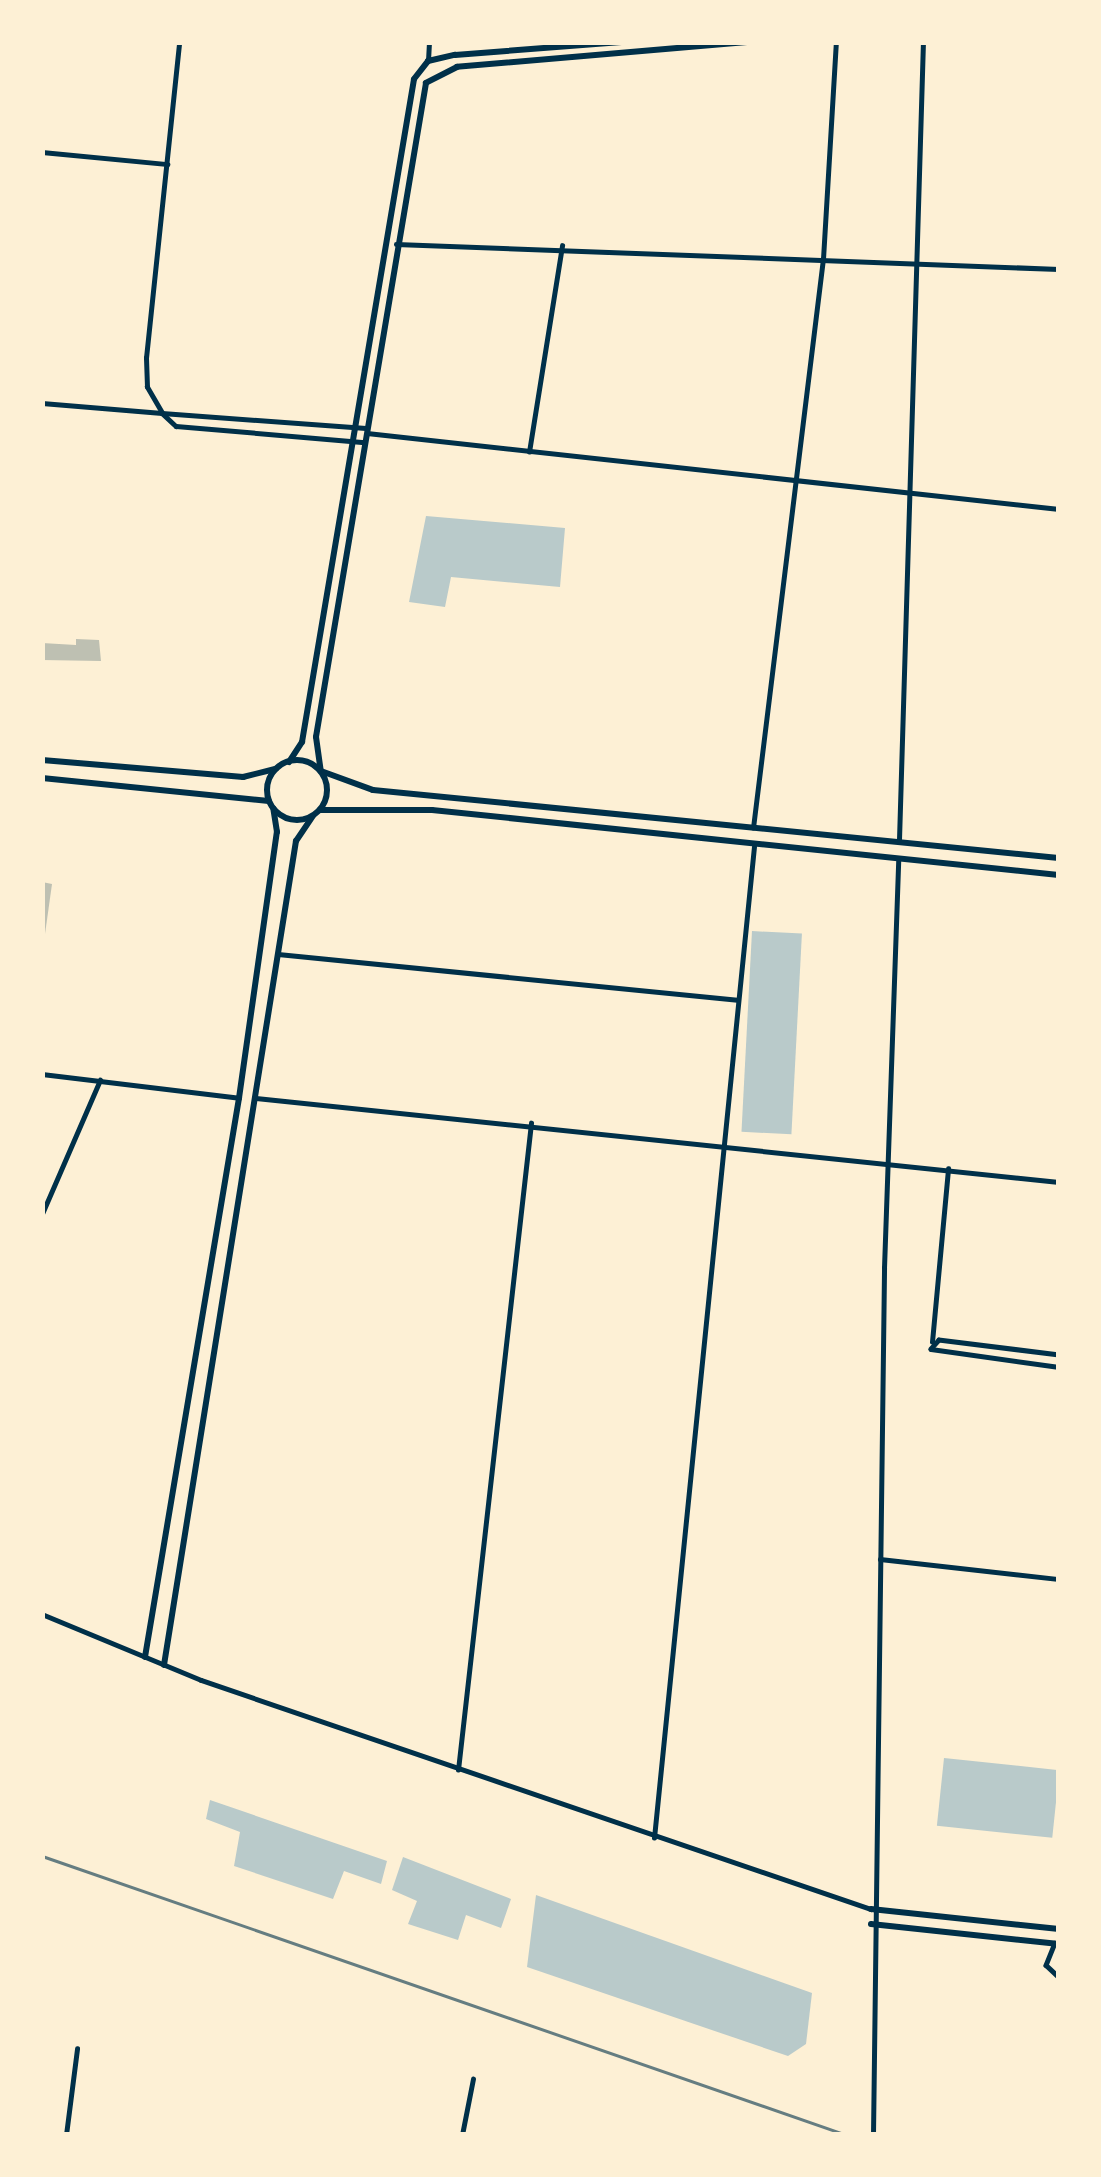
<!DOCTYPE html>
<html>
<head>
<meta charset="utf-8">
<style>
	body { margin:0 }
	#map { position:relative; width:1101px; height:2177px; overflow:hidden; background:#fdf0d5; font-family:"Zilla Slab",serif }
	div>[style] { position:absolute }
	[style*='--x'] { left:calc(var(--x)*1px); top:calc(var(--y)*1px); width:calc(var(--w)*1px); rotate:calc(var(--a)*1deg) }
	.green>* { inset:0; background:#b9caca; transform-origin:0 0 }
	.building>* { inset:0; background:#bec0b2 }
	.minor>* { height:4.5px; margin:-2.25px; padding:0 2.25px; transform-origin:2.25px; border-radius:2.25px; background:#003049 }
	.tertiary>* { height:4.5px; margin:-2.25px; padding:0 2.25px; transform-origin:2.25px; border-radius:2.25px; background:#003049 }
	.secondary>* { height:6px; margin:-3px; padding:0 3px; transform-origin:3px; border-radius:3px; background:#003049 }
	.secondary>.ring { margin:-3px; padding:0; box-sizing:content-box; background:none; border:6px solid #003049; border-radius:50% }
	.rail>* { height:3px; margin:-1.5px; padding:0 1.5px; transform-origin:1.5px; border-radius:1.5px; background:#657d81 }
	span { translate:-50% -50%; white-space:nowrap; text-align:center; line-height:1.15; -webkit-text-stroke:12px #fdf0d5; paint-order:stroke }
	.frame { position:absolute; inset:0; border:45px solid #fdf0d5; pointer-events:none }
</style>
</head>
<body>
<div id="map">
	<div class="green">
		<i style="clip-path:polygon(426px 516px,565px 528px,560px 587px,451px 577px,445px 607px,409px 602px)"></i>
		<i style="left:752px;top:931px;width:50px;height:201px;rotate:3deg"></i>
		<i style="left:944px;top:1758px;width:116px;height:68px;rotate:6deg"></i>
		<i style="clip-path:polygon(210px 1800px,387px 1861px,381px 1884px,344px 1871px,333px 1899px,234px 1866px,240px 1832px,206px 1819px)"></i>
		<i style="clip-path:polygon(403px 1857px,511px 1899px,501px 1928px,466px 1915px,458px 1940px,408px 1924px,417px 1901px,392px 1890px)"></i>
		<i style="clip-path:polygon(536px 1895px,812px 1993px,806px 2044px,788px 2056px,527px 1967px)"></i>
	</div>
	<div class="building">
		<i style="clip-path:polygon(76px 639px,99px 640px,101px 661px,42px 660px,42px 643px,76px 645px)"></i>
		<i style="clip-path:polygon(42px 882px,52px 884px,45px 934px,42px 933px)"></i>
	</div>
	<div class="minor">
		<i style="--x:428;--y:61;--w:19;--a:-87"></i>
		<i style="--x:42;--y:152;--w:126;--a:5.5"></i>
		<i style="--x:396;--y:244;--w:663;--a:2.16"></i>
		<i style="--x:42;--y:403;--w:120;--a:4.8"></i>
		<i style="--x:162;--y:413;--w:30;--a:-120"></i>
		<i style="--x:147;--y:387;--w:29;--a:-92"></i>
		<i style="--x:146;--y:358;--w:318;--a:-84"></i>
		<i style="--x:367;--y:433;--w:696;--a:6.27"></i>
		<i style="--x:529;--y:452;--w:209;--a:-80.9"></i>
		<i style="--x:753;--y:828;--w:573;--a:-82.99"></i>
		<i style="--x:823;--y:259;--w:217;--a:-86.6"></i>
		<i style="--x:899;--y:840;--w:798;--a:-88.28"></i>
		<i style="--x:278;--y:954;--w:461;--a:5.7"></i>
		<i style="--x:42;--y:1074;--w:198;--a:6.9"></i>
		<i style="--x:256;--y:1098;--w:807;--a:5.97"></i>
		<i style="--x:42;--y:1214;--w:146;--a:-66.6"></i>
		<i style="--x:932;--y:1342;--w:174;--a:-84.7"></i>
		<i style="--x:1059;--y:1355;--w:121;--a:-172.9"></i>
		<i style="--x:939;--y:1340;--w:12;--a:132"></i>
		<i style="--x:931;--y:1349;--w:129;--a:8"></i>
		<i style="--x:880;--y:1559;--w:180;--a:6.4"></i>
		<i style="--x:42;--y:1614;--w:172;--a:22.5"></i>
		<i style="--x:201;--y:1680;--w:708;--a:18.87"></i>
		<i style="--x:458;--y:1770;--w:651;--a:-83.56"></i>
		<i style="--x:654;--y:1838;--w:996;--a:-84.24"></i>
		<i style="--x:1055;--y:1943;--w:24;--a:112"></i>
		<i style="--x:1046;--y:1965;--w:18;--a:43"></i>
		<i style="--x:66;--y:2135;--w:87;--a:-82.7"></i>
		<i style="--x:462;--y:2135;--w:57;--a:-78.9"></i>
	</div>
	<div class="tertiary">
		<i style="--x:162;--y:413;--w:19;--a:43"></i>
		<i style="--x:176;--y:426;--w:189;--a:4.9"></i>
		<i style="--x:162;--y:413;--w:204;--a:4.2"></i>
		<i style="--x:873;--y:2135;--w:867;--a:-89.27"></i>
		<i style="--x:884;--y:1268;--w:407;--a:-88"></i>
	</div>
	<div class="secondary">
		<i style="--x:747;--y:42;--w:291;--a:175.1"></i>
		<i style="--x:457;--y:67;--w:35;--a:153"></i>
		<i style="--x:426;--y:83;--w:663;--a:99.55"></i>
		<i style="--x:316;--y:737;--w:34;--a:82"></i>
		<i style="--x:321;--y:771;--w:55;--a:20.1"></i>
		<i style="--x:373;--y:790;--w:689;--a:5.66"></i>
		<i style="--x:42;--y:760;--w:202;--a:4.8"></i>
		<i style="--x:243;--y:777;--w:34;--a:-14"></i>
		<i class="ring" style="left:267px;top:760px;width:54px;height:54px"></i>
		<i style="--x:289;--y:762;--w:24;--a:-57"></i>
		<i style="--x:302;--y:742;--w:672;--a:-80.41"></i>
		<i style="--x:414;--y:79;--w:23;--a:-52"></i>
		<i style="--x:428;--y:61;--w:28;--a:-13"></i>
		<i style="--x:455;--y:55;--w:167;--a:-4.5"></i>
		<i style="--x:42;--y:778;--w:228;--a:5.8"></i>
		<i style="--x:320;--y:810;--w:112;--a:0"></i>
		<i style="--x:432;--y:810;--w:630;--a:5.92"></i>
		<i style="--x:145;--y:1657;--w:567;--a:-80.45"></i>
		<i style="--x:239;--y:1098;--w:269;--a:-81.9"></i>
		<i style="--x:277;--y:832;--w:24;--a:-99"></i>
		<i style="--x:164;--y:1665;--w:835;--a:-80.9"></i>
		<i style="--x:296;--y:841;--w:30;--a:-56"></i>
		<i style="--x:871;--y:1909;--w:189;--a:6.1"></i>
		<i style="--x:871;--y:1924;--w:189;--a:6.1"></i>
	</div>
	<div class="rail">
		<i style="--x:42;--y:1856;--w:852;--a:19.12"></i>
	</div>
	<div class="frame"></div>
</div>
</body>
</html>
